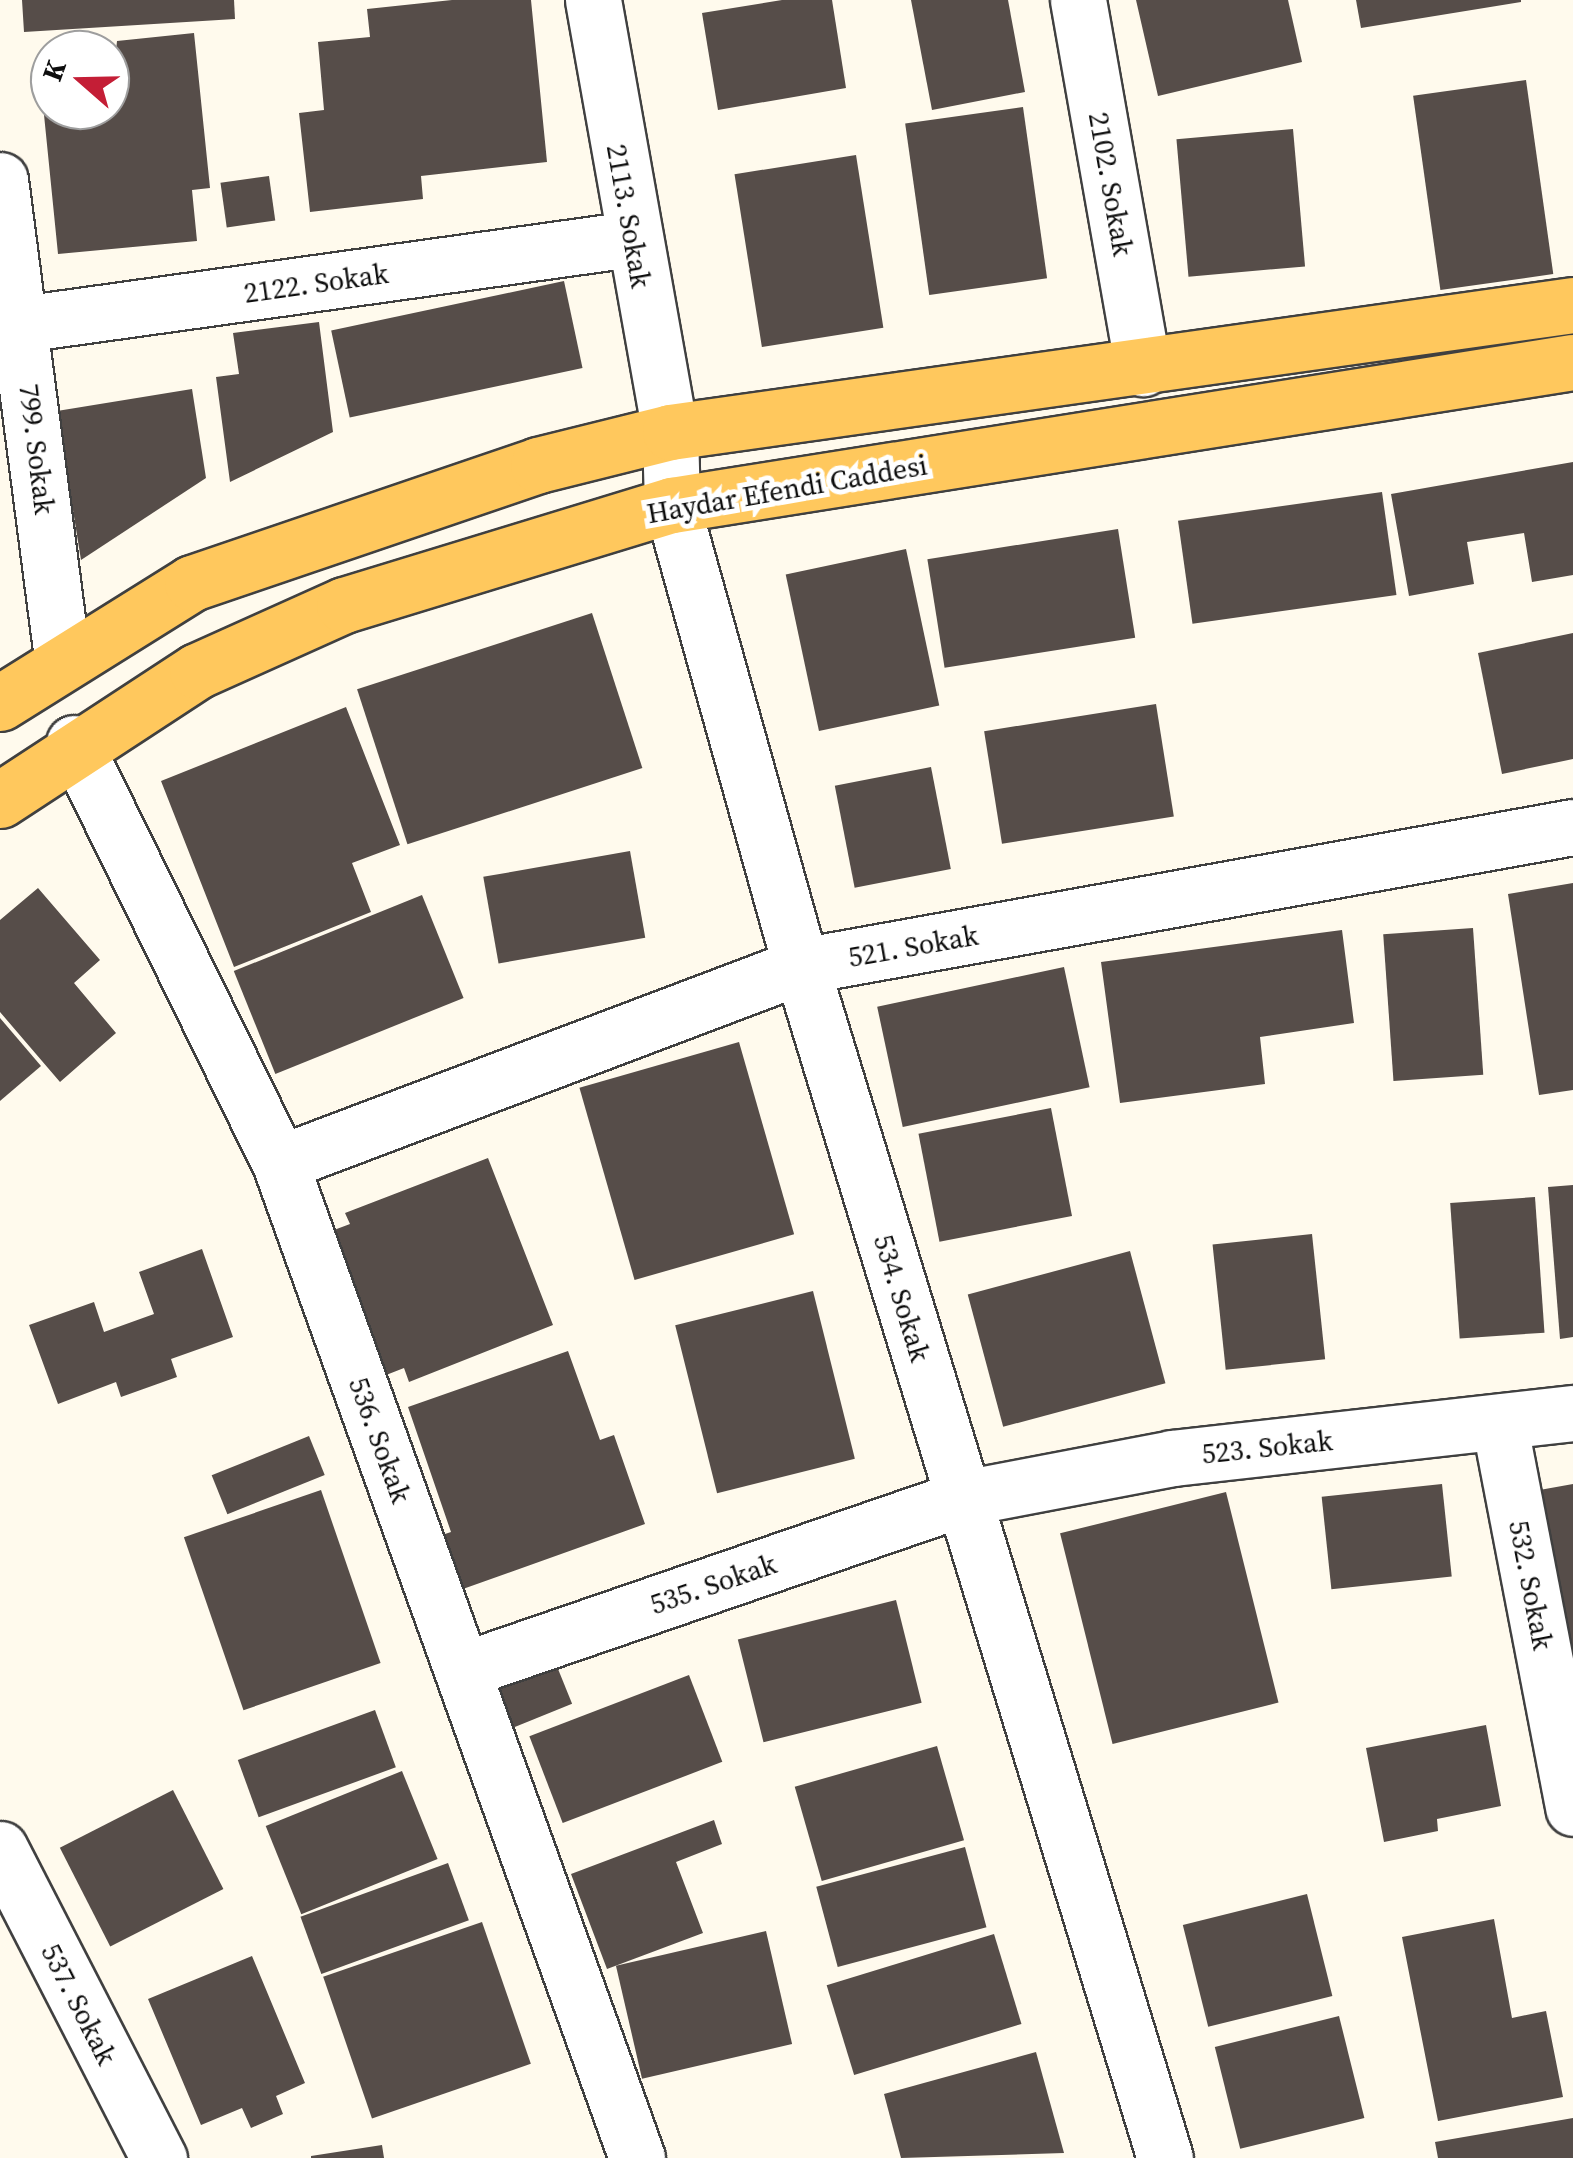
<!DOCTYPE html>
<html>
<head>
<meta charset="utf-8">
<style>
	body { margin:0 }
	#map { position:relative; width:1573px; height:2158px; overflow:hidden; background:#fffaed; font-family:"Source Serif 4",serif }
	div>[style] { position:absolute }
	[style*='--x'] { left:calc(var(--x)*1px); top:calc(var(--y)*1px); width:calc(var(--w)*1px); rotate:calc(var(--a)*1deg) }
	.building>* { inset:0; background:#564d49; transform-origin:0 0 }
	.roads { filter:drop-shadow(2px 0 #404040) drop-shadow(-2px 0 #404040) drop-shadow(0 2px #404040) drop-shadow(0 -2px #404040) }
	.minor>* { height:55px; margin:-27.5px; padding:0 27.5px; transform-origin:27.5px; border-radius:27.5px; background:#fff }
	.major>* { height:55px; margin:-27.5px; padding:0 27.5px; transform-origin:27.5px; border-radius:27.5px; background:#ffc85d }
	span { translate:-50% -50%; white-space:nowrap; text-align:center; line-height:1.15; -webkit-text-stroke:10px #fff; paint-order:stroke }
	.street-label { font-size:28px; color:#0d0d0d }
	.north { position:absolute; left:30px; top:30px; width:100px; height:100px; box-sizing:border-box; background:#fff; border:2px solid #9e9e9e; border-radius:50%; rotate:290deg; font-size:28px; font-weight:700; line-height:40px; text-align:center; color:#0d0d0d }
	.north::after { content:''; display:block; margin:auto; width:35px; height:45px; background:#c41e36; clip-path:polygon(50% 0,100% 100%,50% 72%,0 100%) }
</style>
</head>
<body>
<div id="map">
	<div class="building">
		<i style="clip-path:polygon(22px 0,234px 0,235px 19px,24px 32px)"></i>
		<i style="clip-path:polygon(452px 0,531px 0,547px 162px,421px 176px,423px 199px,310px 212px,299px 113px,324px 110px,318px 42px,370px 37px,367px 9px)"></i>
		<i style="clip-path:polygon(782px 0,832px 0,846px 88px,718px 110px,702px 13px)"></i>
		<i style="clip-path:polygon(911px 0,1008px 0,1025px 92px,932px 110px)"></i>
		<i style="clip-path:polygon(1136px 0,1288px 0,1302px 62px,1158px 96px)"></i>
		<i style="clip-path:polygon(1356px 0,1521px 0,1521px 2px,1361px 28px)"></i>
		<i style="clip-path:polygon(194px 33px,210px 188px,192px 190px,197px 241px,58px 254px,40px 75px,50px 74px,50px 110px,110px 110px,117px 41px)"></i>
		<i style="left:1526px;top:80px;width:196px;height:114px;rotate:82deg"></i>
		<i style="left:1023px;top:107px;width:173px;height:119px;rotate:82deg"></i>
		<i style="left:1293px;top:129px;width:138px;height:117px;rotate:85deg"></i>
		<i style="left:856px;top:155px;width:175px;height:123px;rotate:81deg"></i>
		<i style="left:269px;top:176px;width:45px;height:49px;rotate:82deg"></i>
		<i style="left:564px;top:281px;width:89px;height:238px;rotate:78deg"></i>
		<i style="clip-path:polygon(319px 322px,333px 432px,230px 482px,216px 377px,239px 374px,233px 333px)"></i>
		<i style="clip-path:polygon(192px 389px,206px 478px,81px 560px,57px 411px)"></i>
		<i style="clip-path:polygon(1573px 462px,1573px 575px,1532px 582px,1524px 533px,1467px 542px,1474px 584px,1409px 596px,1391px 494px)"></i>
		<i style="left:1382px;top:492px;width:104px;height:206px;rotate:82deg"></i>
		<i style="left:1118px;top:529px;width:110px;height:193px;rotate:81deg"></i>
		<i style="left:906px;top:549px;width:160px;height:123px;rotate:78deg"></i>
		<i style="left:592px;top:613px;width:163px;height:247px;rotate:72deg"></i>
		<i style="clip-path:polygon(1573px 633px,1573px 759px,1502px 774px,1478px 653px)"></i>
		<i style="left:1156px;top:704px;width:114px;height:174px;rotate:81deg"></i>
		<i style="clip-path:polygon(346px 707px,400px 845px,352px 863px,371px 912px,234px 967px,161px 781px)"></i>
		<i style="left:931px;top:767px;width:104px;height:98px;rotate:79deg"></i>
		<i style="left:630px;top:851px;width:88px;height:149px;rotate:80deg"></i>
		<i style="clip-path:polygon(1573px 883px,1573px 1090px,1539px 1095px,1508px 894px)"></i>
		<i style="clip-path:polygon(38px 888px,100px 960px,74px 983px,116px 1033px,60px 1082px,0 1012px,0 920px)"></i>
		<i style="left:422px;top:895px;width:111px;height:203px;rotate:68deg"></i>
		<i style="left:1473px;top:928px;width:147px;height:90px;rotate:86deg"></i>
		<i style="clip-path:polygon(1342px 930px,1354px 1023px,1260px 1037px,1265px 1084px,1120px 1103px,1101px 962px)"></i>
		<i style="left:1064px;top:967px;width:123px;height:191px;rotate:78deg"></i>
		<i style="clip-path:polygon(0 1018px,41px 1066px,0 1101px)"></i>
		<i style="left:739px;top:1042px;width:200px;height:166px;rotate:74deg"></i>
		<i style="left:1051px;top:1108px;width:110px;height:135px;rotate:79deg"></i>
		<i style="clip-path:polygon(488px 1158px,553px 1325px,409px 1382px,404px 1368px,381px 1377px,326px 1233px,350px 1224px,345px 1213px)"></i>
		<i style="clip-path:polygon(1573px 1185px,1573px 1337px,1560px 1339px,1548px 1187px)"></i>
		<i style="left:1535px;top:1197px;width:136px;height:85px;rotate:86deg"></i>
		<i style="left:1312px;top:1234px;width:126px;height:100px;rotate:84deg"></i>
		<i style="clip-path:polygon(202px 1249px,233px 1337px,171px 1359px,177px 1377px,121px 1397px,116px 1382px,58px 1404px,29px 1325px,94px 1302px,104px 1332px,154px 1314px,139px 1272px)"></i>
		<i style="left:1130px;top:1251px;width:137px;height:168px;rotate:75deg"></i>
		<i style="left:813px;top:1291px;width:173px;height:142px;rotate:76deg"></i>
		<i style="clip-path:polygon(568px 1351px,600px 1440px,614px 1435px,645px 1524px,446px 1595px,427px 1540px,451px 1532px,408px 1407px)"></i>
		<i style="left:309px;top:1436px;width:42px;height:105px;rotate:68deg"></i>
		<i style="left:1442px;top:1484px;width:93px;height:121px;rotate:84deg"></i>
		<i style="clip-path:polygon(1573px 1484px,1573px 1700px,1534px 1491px)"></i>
		<i style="left:321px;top:1490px;width:183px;height:145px;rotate:71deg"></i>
		<i style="left:1226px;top:1492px;width:217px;height:171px;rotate:76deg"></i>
		<i style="left:896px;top:1600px;width:106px;height:163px;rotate:76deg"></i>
		<i style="left:556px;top:1664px;width:43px;height:79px;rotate:68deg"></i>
		<i style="left:689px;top:1675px;width:93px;height:171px;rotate:69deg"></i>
		<i style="left:375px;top:1710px;width:61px;height:146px;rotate:70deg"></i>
		<i style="clip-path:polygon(1486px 1725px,1501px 1806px,1437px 1819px,1438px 1831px,1384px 1842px,1366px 1748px)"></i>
		<i style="left:937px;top:1746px;width:98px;height:148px;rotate:74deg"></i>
		<i style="left:402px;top:1771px;width:95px;height:147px;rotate:68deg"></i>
		<i style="left:173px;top:1790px;width:111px;height:127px;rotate:63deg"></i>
		<i style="clip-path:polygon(714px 1820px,722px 1844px,676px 1862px,703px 1933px,607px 1969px,571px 1874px)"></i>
		<i style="left:965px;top:1847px;width:83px;height:154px;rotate:75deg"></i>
		<i style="left:448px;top:1863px;width:61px;height:157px;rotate:70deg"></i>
		<i style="left:1307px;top:1894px;width:105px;height:128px;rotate:76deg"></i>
		<i style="clip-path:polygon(1494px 1919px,1512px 2018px,1546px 2011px,1563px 2097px,1438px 2121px,1402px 1937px)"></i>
		<i style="left:482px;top:1922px;width:150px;height:168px;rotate:71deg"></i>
		<i style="left:766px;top:1931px;width:116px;height:154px;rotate:77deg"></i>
		<i style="left:994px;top:1934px;width:94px;height:175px;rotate:73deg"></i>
		<i style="clip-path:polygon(252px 1956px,305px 2083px,276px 2096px,283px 2114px,251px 2128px,242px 2108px,201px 2125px,148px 1999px)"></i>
		<i style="left:1339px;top:2016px;width:105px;height:128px;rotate:76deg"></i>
		<i style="clip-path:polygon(1036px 2052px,1064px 2153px,901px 2158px,884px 2094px)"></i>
		<i style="clip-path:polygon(1573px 2118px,1573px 2158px,1438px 2158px,1435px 2142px)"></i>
		<i style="clip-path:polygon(382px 2145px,384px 2158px,311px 2158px,311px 2156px)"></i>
	</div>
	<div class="roads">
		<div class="minor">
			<i style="--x:593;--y:0;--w:439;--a:79.9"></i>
			<i style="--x:670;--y:432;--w:73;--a:88.4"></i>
			<i style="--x:672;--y:505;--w:479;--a:74.4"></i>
			<i style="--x:801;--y:966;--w:1246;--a:73.02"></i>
			<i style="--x:1078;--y:0;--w:374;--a:80"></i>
			<i style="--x:0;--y:180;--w:482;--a:82.6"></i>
			<i style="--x:0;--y:327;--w:637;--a:-7.94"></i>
			<i style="--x:74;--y:743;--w:468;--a:63.9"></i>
			<i style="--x:280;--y:1163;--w:1057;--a:70.26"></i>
			<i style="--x:280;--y:1163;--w:557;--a:-20.71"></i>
			<i style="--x:801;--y:966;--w:784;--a:-10.21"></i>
			<i style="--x:1499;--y:1422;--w:393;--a:79.1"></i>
			<i style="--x:463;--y:1670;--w:529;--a:-18.98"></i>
			<i style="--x:963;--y:1498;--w:213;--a:-10.8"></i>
			<i style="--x:1172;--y:1458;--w:404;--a:-6.4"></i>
			<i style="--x:0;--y:1849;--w:348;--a:62.8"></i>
		</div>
		<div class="major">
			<i style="--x:0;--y:703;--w:226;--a:-32"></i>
			<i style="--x:192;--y:583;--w:366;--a:-18.8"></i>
			<i style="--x:538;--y:465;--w:136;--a:-14"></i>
			<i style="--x:670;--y:432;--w:912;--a:-8.01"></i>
			<i style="--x:0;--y:800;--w:235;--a:-33.2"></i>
			<i style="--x:197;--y:671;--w:161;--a:-24.2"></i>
			<i style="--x:344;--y:605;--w:343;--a:-17"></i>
			<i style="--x:672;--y:505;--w:912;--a:-9.02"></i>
		</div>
	</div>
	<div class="street-label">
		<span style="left:1111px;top:184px;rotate:80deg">2102. Sokak</span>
		<span style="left:629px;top:216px;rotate:80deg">2113. Sokak</span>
		<span style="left:316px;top:283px;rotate:-8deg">2122. Sokak</span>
		<span style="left:37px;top:449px;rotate:83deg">799. Sokak</span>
		<span style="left:787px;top:489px;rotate:-10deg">Haydar Efendi Caddesi</span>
		<span style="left:913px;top:946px;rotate:-10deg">521. Sokak</span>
		<span style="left:902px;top:1298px;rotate:73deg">534. Sokak</span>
		<span style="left:380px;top:1440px;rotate:70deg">536. Sokak</span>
		<span style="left:1267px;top:1447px;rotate:-6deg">523. Sokak</span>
		<span style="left:713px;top:1584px;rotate:-19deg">535. Sokak</span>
		<span style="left:1531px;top:1585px;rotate:79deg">532. Sokak</span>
		<span style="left:79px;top:2004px;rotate:63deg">537. Sokak</span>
	</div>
	<div class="north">K</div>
</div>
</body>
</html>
